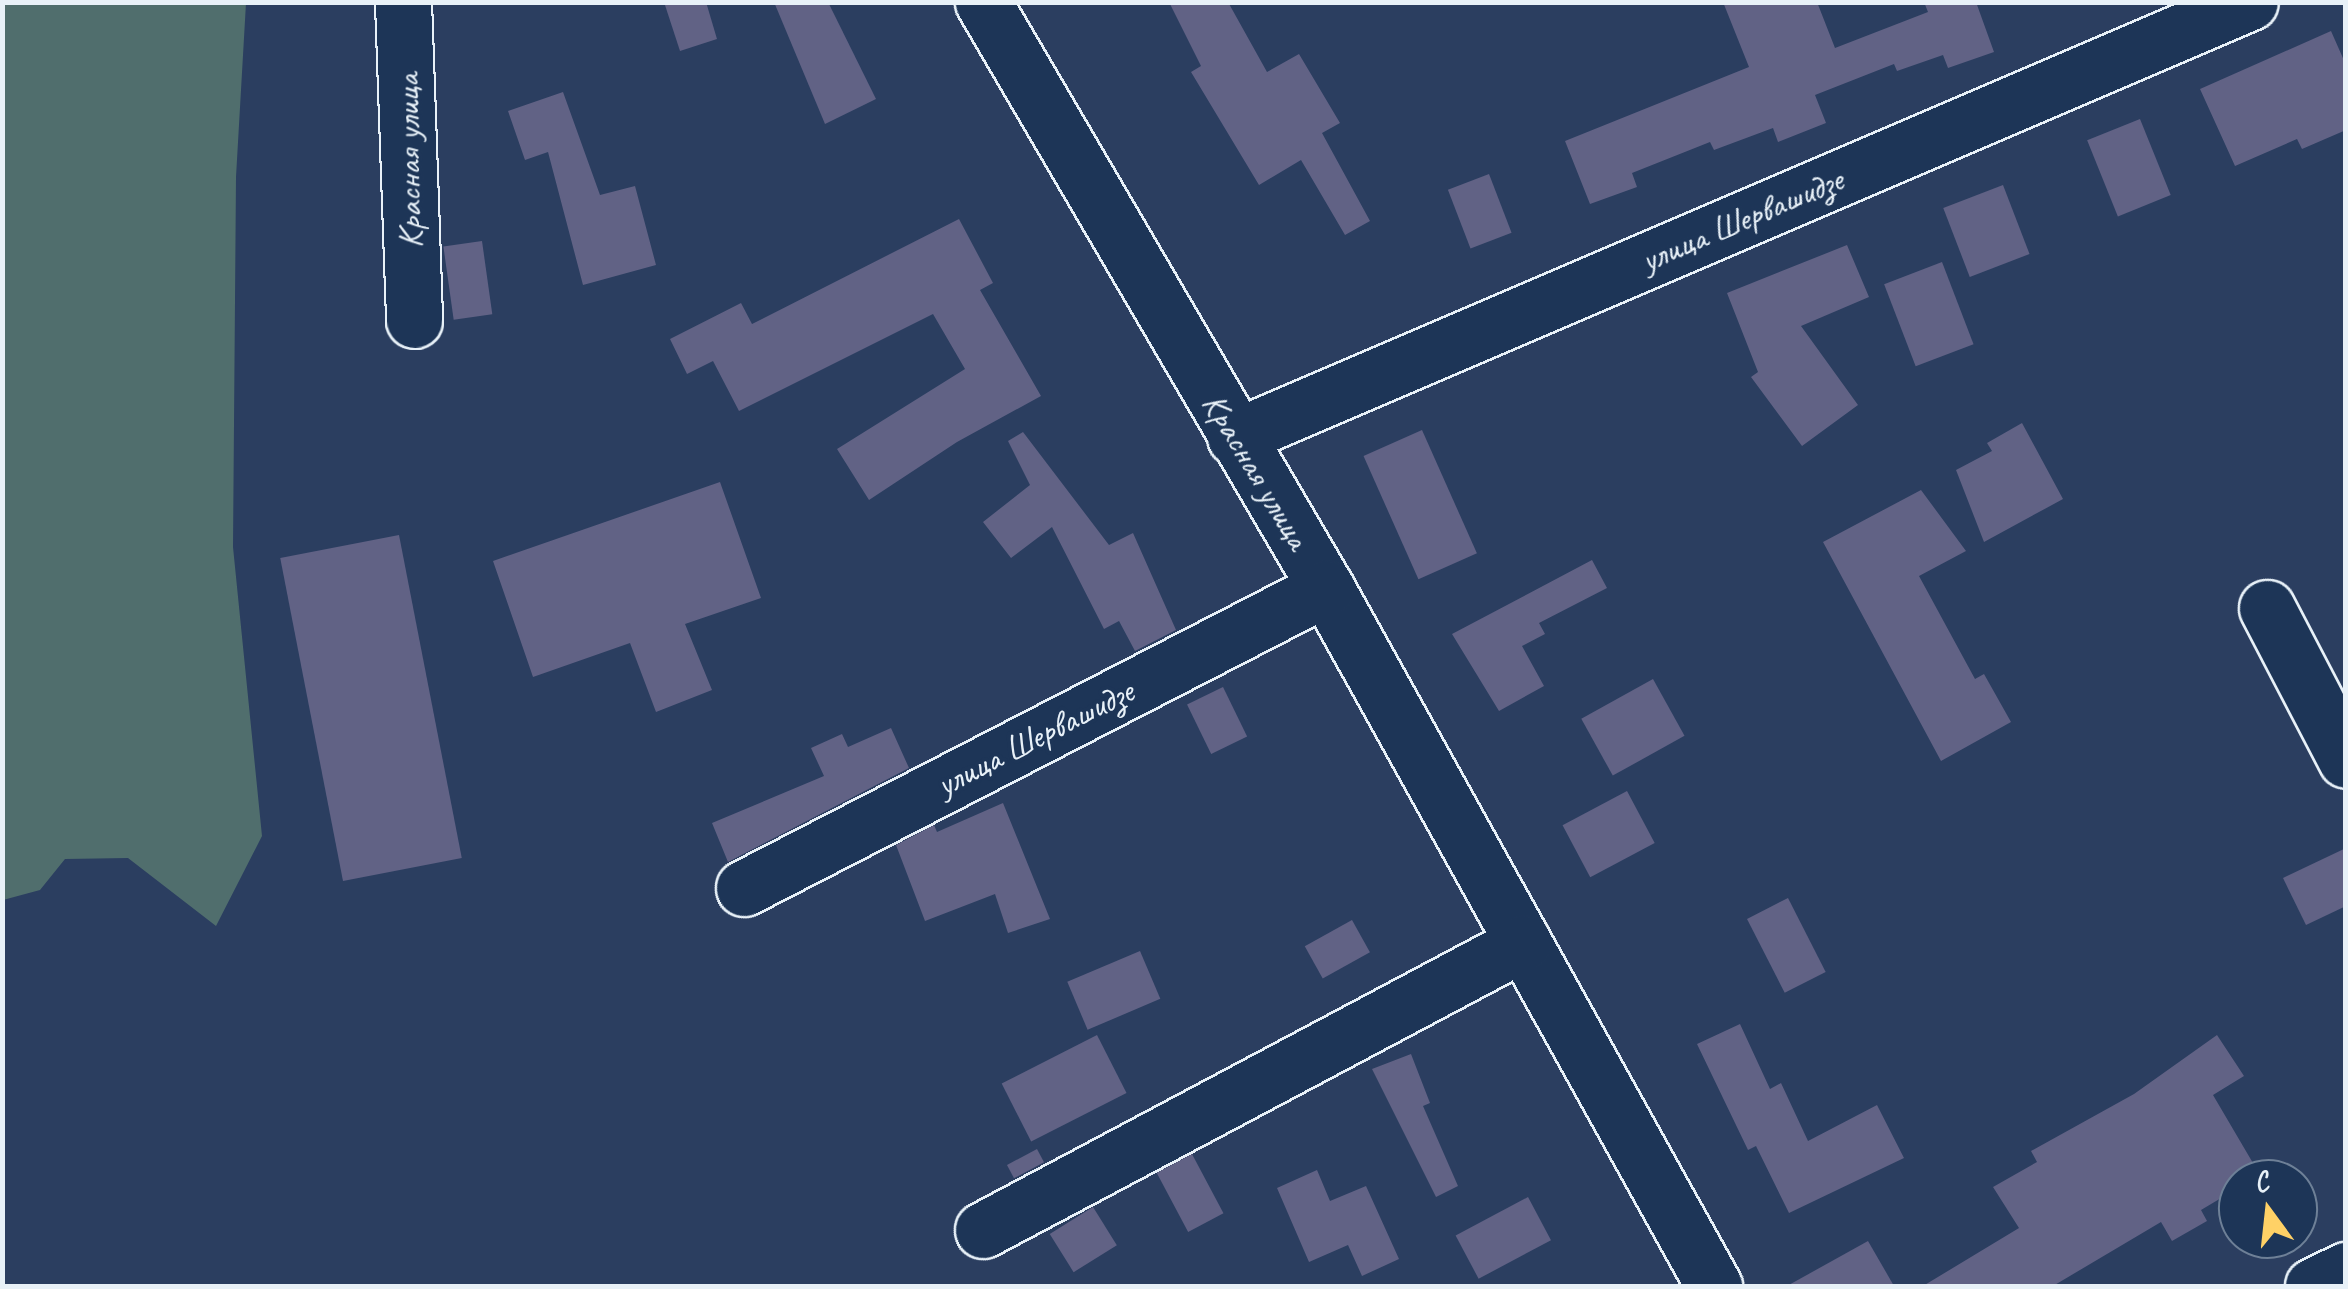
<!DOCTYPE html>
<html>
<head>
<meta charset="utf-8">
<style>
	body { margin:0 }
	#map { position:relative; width:2348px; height:1289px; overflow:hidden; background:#2b3e60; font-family:Caveat,sans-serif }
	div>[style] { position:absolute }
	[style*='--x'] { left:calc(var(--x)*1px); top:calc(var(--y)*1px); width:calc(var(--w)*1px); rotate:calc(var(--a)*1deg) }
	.green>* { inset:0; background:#506e6d }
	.building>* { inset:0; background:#616285; transform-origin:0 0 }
	.roads { filter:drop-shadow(2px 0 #e8f1f8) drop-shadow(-2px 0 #e8f1f8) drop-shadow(0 2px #e8f1f8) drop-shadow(0 -2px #e8f1f8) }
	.minor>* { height:55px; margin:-27.5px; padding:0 27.5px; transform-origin:27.5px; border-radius:27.5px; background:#1d3557 }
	span { translate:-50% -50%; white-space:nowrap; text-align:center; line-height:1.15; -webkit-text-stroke:8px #1d3557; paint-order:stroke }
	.street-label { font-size:35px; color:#e8f1f8 }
	.frame { position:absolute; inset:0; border:5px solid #e8f1f8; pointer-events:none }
	.north { position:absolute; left:2218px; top:1159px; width:100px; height:100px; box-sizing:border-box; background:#1d3557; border:2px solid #6e8097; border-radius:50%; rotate:345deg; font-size:28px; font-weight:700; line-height:40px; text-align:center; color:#e8f1f8 }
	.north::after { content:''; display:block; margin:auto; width:35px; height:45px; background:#ffd166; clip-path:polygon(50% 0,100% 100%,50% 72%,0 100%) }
</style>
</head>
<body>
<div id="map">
	<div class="green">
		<i style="clip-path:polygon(3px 2px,246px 3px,236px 177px,233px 547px,262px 836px,216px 926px,128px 858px,65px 859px,40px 890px,3px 900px)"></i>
	</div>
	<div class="building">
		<i style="clip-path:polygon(664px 2px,706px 2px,717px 39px,680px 51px)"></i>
		<i style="clip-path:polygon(774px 2px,828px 2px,876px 99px,825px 124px)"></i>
		<i style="clip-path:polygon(1169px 2px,1228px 2px,1267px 72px,1299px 54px,1340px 123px,1322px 133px,1370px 221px,1345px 235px,1301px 160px,1259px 185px,1191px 72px,1201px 66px)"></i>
		<i style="clip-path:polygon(1723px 2px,1817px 2px,1835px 48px,1928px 12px,1924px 2px,1976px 2px,1994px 52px,1948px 68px,1943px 55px,1897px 71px,1894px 64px,1815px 95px,1826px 123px,1778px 142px,1773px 128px,1714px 150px,1710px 142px,1632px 173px,1637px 187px,1590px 204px,1565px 141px,1749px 67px)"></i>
		<i style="clip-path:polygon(2331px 31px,2346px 65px,2346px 130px,2302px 149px,2297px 139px,2235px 166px,2200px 89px)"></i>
		<i style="clip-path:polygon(563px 92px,600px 195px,635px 186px,656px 265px,583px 285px,548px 152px,525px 160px,508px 111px)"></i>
		<i style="left:2140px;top:119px;width:82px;height:57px;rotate:68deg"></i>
		<i style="left:1489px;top:174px;width:63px;height:44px;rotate:69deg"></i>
		<i style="left:2003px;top:185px;width:74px;height:64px;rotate:69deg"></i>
		<i style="clip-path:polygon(959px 219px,993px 283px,980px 290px,1041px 396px,957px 442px,869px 500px,837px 449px,965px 369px,933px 314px,739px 411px,713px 361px,687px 374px,670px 339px,741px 303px,752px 324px)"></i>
		<i style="left:482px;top:241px;width:74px;height:39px;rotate:82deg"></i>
		<i style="clip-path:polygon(1847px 245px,1869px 297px,1801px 326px,1858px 405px,1802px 446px,1751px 377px,1758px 372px,1727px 293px)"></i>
		<i style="left:1942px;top:262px;width:88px;height:62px;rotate:69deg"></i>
		<i style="clip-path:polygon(2022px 423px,2063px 499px,1984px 542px,1956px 470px,1992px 451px,1987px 443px)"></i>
		<i style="left:1422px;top:430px;width:135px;height:64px;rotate:66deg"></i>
		<i style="clip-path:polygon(1023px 432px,1109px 545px,1133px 533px,1176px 630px,1135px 651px,1119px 621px,1104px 629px,1052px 527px,1011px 558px,983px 522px,1030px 485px,1008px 441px)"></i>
		<i style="clip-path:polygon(720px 482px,761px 598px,685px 624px,712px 690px,656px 712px,630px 643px,533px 677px,493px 561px)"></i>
		<i style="clip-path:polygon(1921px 490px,1966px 551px,1919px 576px,1975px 679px,1984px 674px,2011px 722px,1941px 761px,1823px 542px)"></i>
		<i style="left:399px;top:535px;width:329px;height:121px;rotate:79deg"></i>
		<i style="clip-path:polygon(1592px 560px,1607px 588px,1539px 623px,1545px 634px,1522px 646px,1544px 686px,1499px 711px,1452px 634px)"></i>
		<i style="left:1653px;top:679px;width:65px;height:82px;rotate:61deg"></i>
		<i style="left:1223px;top:687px;width:55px;height:40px;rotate:64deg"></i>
		<i style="clip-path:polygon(891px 728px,909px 768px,728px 862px,712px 823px,824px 776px,811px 748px,842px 734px,848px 747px)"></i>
		<i style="left:1627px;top:791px;width:59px;height:73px;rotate:62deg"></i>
		<i style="clip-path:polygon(1003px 803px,1050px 919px,1008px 933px,995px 894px,925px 921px,896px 845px,934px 825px,937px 832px)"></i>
		<i style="clip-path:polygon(2346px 848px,2346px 906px,2306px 925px,2283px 878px)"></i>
		<i style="left:1788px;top:898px;width:83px;height:46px;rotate:63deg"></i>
		<i style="left:1352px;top:920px;width:37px;height:54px;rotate:61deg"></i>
		<i style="left:1140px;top:951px;width:52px;height:79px;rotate:67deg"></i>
		<i style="clip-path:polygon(1740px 1024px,1770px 1089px,1781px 1083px,1808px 1141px,1877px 1105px,1904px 1158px,1789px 1213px,1756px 1146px,1748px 1150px,1697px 1044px)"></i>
		<i style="left:1097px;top:1035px;width:65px;height:107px;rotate:63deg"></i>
		<i style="clip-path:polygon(2217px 1035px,2244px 1076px,2213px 1095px,2260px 1175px,2238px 1179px,2238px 1188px,2201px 1210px,2207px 1221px,2172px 1241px,2161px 1222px,2053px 1286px,1923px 1286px,2019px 1228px,1993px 1187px,2037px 1162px,2031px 1151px,2134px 1094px)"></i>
		<i style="clip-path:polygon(1411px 1054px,1430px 1103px,1423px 1106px,1458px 1186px,1436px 1197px,1372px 1069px)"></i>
		<i style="left:1037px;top:1149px;width:15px;height:34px;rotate:62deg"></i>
		<i style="left:1192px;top:1154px;width:67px;height:40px;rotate:62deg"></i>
		<i style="clip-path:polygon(1317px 1170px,1330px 1201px,1366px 1186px,1399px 1259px,1362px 1276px,1348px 1245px,1309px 1262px,1277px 1188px)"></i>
		<i style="left:1528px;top:1197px;width:49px;height:82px;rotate:62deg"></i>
		<i style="left:1093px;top:1207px;width:45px;height:51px;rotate:58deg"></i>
		<i style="clip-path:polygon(1868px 1241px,1894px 1286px,1787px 1286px)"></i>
	</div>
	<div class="roads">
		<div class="minor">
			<i style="--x:403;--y:2;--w:318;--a:88"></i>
			<i style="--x:983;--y:2;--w:679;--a:59.66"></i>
			<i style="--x:1326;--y:588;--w:799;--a:60.93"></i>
			<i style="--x:1235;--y:437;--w:1104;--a:-23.2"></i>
			<i style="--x:2267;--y:608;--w:171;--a:62.5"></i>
			<i style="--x:744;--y:888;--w:655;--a:-27.27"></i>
			<i style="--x:983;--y:1230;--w:612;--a:-27.99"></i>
			<i style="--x:2313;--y:1286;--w:37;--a:-26"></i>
		</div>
	</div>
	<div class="street-label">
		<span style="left:409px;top:161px;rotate:-91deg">Красная улица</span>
		<span style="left:1742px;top:220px;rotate:-23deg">улица Шервашидзе</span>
		<span style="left:1256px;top:471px;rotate:59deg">Красная улица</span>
		<span style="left:1035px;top:738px;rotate:-27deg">улица Шервашидзе</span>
	</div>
	<div class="frame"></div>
	<div class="north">С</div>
</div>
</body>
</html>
